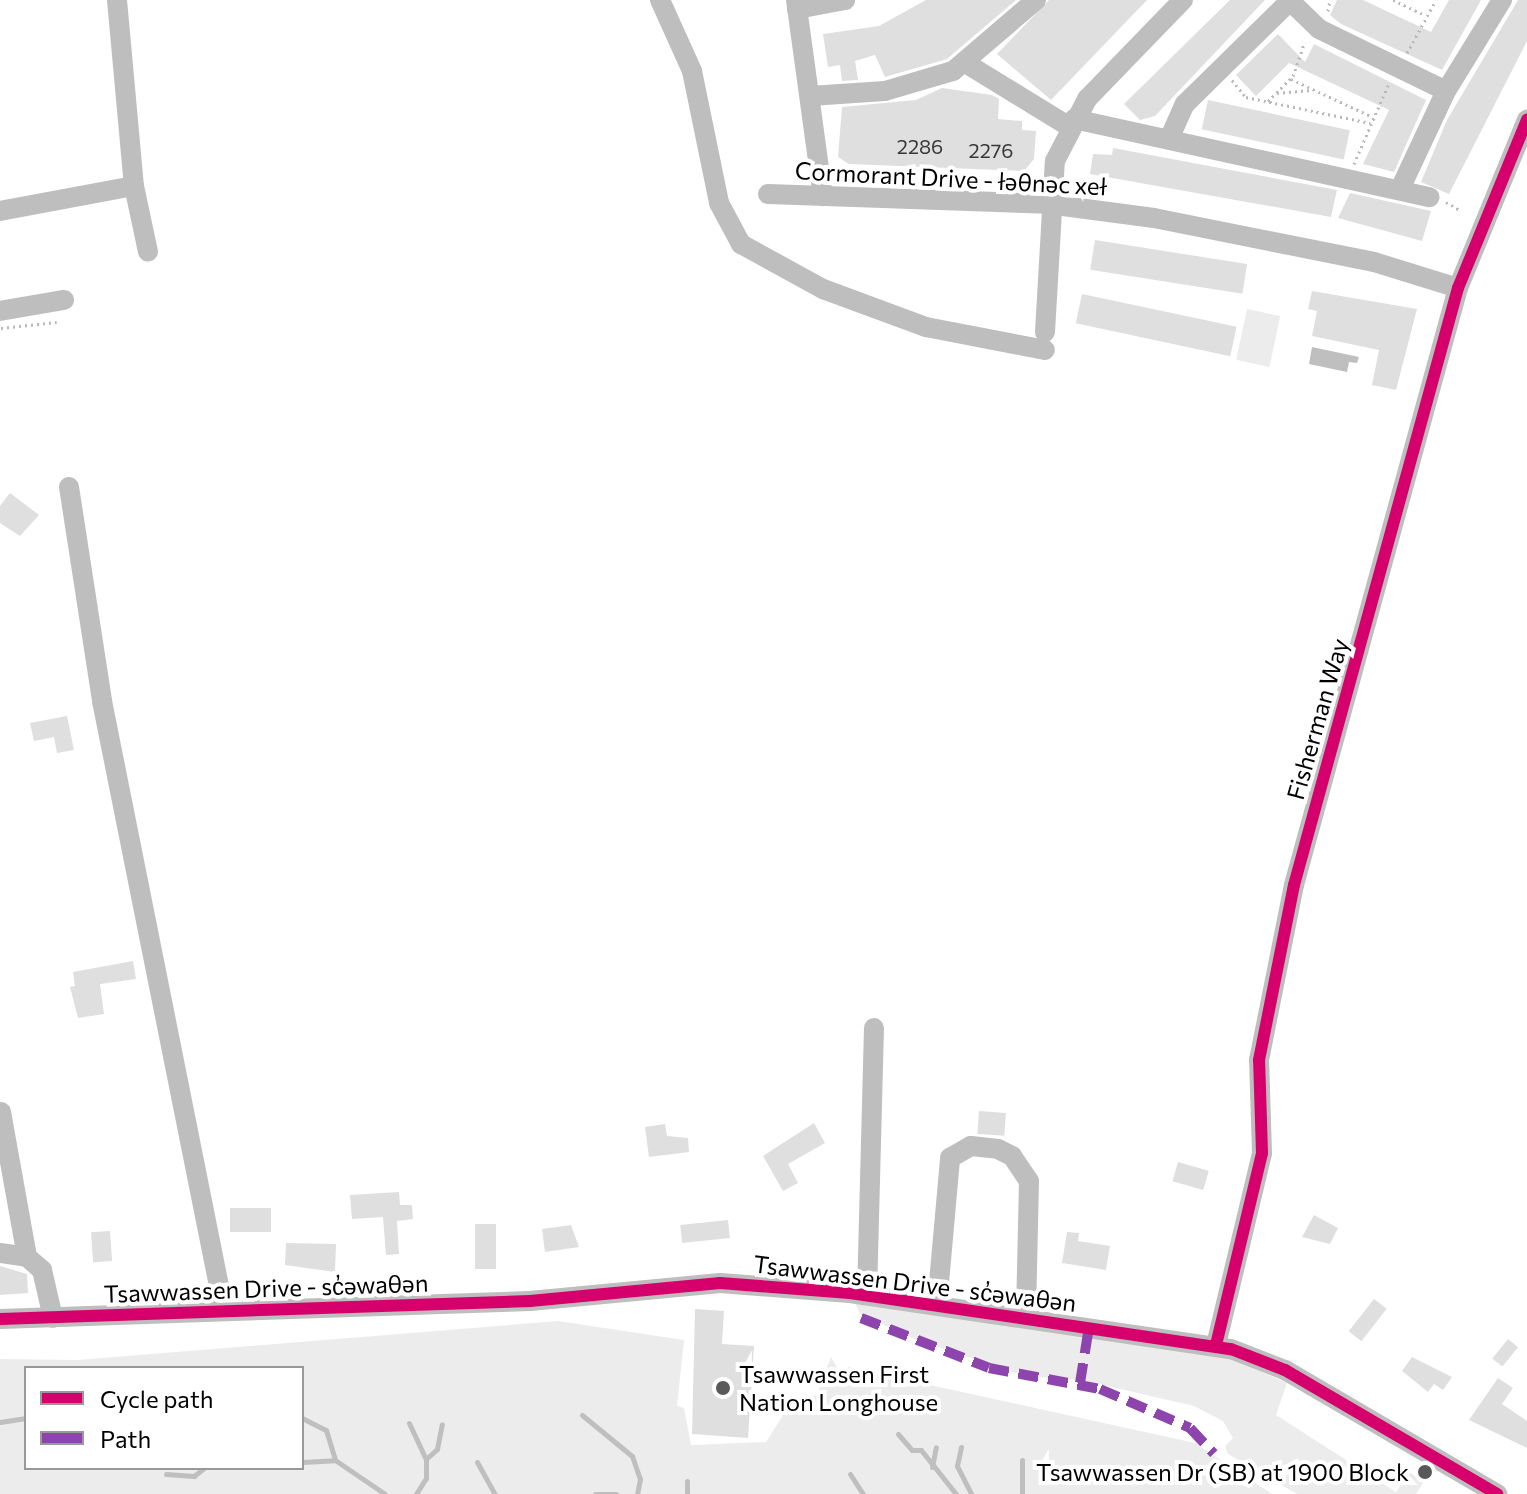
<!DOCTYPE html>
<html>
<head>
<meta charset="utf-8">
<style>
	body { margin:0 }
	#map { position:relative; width:1527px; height:1494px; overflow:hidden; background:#fff; font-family:Commissioner,sans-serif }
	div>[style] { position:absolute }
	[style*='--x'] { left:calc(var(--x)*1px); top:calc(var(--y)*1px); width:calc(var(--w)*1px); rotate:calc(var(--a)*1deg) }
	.green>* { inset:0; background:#ececec; transform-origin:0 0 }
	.water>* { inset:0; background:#bfbfbf }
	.stream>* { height:5px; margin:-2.5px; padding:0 2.5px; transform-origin:2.5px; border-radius:2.5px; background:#bfbfbf }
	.building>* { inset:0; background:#dfdfdf; transform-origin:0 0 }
	.path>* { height:3px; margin-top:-1.5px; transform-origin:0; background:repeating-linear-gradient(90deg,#b9b9b9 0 2px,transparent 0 6px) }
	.minor>* { height:20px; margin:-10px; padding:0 10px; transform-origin:10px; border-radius:10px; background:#bebebe }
	.quiet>* { height:10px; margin-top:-5px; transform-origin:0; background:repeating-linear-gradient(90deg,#8e44ad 0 20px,transparent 0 30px) }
	.cycleway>* { height:12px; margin:-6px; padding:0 6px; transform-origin:6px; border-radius:6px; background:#d6006c }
	.dots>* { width:22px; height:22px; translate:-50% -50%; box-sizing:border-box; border:4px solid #fff; border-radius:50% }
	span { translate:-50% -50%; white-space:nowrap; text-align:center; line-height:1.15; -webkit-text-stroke:8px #fff; paint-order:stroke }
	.number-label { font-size:20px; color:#383838 }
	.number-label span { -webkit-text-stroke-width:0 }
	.street-label { font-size:24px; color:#000 }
	.poi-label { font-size:24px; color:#000 }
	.left { translate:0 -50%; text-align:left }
	.right { translate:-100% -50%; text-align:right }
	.legend { position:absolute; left:24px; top:1366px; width:280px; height:104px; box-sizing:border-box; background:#fff; border:2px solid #999; margin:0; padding:10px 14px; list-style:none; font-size:24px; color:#000 }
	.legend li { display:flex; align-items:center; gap:16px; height:40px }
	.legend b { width:40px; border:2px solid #999 }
</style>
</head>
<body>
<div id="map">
	<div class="green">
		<i style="left:1247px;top:309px;width:34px;height:52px;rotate:12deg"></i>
		<i style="clip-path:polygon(855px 1303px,1228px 1357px,1287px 1383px,1276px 1415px,1396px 1492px,1410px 1473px,1425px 1480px,1416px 1494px,1297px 1494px,1228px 1454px,1225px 1446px,1233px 1438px,1223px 1421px,1194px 1406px,1081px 1380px,1025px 1376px,917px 1340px,860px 1314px)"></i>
		<i style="clip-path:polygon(evenodd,558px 1321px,684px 1340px,677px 1406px,684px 1408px,691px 1445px,766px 1442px,785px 1412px,817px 1394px,831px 1357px,843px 1378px,848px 1367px,1195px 1443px,1272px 1494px,0 1494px,0 1359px,78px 1360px,558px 1321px,26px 1368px,302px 1368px,302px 1468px,26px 1468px,26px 1368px)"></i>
	</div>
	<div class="water">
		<i style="clip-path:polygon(1312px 347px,1359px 357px,1357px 363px,1349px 362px,1347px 372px,1309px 364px)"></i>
	</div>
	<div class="stream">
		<i style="--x:582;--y:1415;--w:65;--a:39.4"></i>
		<i style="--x:632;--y:1456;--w:24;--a:71"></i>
		<i style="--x:640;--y:1479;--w:15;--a:101"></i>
		<i style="--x:302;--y:1418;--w:27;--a:27"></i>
		<i style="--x:326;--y:1430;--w:31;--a:73"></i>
		<i style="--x:335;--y:1460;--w:60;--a:34.2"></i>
		<i style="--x:0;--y:1422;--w:26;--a:-9"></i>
		<i style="--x:409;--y:1423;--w:40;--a:65"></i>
		<i style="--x:426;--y:1459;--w:19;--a:90"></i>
		<i style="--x:426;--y:1478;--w:19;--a:122"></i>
		<i style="--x:898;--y:1434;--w:21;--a:49"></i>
		<i style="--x:912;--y:1450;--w:9;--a:0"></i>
		<i style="--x:921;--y:1450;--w:56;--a:51.5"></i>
		<i style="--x:961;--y:1447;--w:19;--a:102"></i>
		<i style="--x:957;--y:1466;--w:31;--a:63"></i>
		<i style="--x:426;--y:1459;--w:15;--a:-42"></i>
		<i style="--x:437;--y:1449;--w:25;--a:-79"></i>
		<i style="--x:302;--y:1462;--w:33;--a:-3"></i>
		<i style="--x:477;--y:1462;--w:37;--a:61"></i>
		<i style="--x:932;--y:1467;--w:20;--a:-79"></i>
		<i style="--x:166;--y:1474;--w:28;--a:4"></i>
		<i style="--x:194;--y:1476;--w:13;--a:-39"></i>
		<i style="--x:850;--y:1474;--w:24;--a:57"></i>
		<i style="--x:595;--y:1494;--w:21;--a:0"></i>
		<i style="--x:687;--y:1494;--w:13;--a:-90"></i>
		<i style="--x:1022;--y:1494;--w:34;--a:-90"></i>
	</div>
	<div class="building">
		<i style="clip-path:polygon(926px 0,1016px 0,947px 59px,885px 77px,875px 55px,855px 61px,858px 80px,842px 81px,840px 65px,828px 67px,823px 34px,879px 26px)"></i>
		<i style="clip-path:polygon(1049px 0,1147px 0,1051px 100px,997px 54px)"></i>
		<i style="clip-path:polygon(1230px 0,1265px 0,1155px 116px,1140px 120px,1124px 104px)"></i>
		<i style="clip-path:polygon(1337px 0,1363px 0,1431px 32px,1449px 0,1481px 0,1442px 70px,1341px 24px,1330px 15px)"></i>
		<i style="clip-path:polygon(1518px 0,1527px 0,1527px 41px,1449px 194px,1421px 182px,1447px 120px)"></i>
		<i style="clip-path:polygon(1278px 34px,1305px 62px,1314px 44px,1426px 100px,1394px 172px,1363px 164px,1389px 110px,1289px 63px,1256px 96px,1236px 75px)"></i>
		<i style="clip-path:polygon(942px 88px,992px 95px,999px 99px,998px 119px,1022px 121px,1022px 130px,1036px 131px,1034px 159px,1024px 171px,849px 164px,838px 157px,842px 107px,916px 100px)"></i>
		<i style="left:1208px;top:100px;width:145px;height:30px;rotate:12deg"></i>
		<i style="clip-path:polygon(1113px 148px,1337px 190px,1331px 217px,1090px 174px,1093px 154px,1112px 155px)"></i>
		<i style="clip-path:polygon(1350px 193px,1431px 211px,1422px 241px,1338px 218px)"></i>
		<i style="left:1095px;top:240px;width:154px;height:30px;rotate:9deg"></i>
		<i style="clip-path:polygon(1312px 291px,1417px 309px,1396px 390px,1372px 385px,1379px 350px,1312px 336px,1317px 311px,1308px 309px)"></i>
		<i style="left:1082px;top:294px;width:158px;height:30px;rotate:12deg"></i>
		<i style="clip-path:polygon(10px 493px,39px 515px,20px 536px,0 523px,0 506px)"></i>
		<i style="clip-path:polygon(67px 716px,74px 750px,57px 753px,54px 737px,34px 741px,30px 723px)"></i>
		<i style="clip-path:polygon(133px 961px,136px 979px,100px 984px,104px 1014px,78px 1018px,70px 987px,75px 986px,73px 972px)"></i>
		<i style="left:979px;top:1111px;width:27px;height:23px;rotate:4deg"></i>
		<i style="clip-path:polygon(814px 1123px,825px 1143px,788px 1164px,798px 1183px,783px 1191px,763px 1156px)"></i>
		<i style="clip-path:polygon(665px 1124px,667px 1136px,688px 1138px,689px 1152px,649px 1157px,645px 1127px)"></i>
		<i style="left:1178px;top:1162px;width:32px;height:20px;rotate:16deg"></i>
		<i style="clip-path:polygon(399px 1192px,400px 1205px,412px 1205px,413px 1219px,397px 1221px,399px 1254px,386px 1255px,383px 1217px,352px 1219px,350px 1195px)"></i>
		<i style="left:271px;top:1208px;width:24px;height:41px;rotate:90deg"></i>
		<i style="clip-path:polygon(1314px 1215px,1338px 1228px,1330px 1244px,1302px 1237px)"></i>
		<i style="left:728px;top:1220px;width:18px;height:48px;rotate:84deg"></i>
		<i style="left:496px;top:1224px;width:45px;height:21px;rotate:90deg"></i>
		<i style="clip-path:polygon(571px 1225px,579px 1247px,545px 1252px,542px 1229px)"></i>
		<i style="left:110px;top:1231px;width:30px;height:19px;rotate:86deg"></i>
		<i style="clip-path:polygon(1067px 1232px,1079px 1233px,1078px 1241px,1110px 1246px,1106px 1270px,1062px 1263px)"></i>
		<i style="clip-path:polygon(286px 1243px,336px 1244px,335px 1272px,285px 1265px)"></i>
		<i style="clip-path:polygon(0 1266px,27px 1274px,28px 1293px,0 1295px)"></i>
		<i style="left:1374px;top:1299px;width:16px;height:41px;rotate:38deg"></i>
		<i style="clip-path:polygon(695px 1309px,724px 1311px,722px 1344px,754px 1346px,748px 1438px,692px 1434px)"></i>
		<i style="left:1508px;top:1339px;width:13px;height:25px;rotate:39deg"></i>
		<i style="clip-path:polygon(1412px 1357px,1452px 1377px,1443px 1390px,1434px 1384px,1428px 1392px,1402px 1371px)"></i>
		<i style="clip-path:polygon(1498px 1378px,1513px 1388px,1502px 1404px,1527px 1421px,1527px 1448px,1469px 1420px)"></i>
	</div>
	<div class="path">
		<i style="--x:1393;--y:0;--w:35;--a:25"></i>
		<i style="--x:1328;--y:11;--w:11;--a:-80"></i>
		<i style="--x:1407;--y:53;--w:60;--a:-61.3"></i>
		<i style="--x:1291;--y:79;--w:90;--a:24.9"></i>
		<i style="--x:1232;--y:80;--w:22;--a:51"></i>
		<i style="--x:1246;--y:97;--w:127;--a:11.8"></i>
		<i style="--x:1277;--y:93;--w:35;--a:-5"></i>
		<i style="--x:1268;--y:101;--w:35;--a:-45"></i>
		<i style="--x:1293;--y:76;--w:36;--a:-71"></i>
		<i style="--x:1354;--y:164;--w:88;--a:-66.6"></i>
		<i style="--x:1446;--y:202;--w:16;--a:30"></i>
		<i style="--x:1;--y:328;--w:56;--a:-6.1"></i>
	</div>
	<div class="minor">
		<i style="--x:117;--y:0;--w:187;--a:84.8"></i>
		<i style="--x:134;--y:186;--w:67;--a:78"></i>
		<i style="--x:660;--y:0;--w:78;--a:65.7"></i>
		<i style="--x:692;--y:71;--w:135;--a:78.4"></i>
		<i style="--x:719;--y:203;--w:47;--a:61.8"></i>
		<i style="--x:741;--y:244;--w:94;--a:28.8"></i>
		<i style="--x:823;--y:289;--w:110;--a:20.3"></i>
		<i style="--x:926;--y:327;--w:121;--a:10.9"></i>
		<i style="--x:796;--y:0;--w:198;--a:82.2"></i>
		<i style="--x:1289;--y:0;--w:42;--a:44"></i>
		<i style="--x:1319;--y:29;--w:141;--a:26"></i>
		<i style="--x:797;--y:9;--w:49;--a:-10.6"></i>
		<i style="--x:967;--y:64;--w:121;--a:31.5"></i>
		<i style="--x:810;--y:96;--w:75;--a:-3.8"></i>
		<i style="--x:885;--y:91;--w:71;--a:-16.4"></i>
		<i style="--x:953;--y:71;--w:109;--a:-40.5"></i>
		<i style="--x:1074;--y:119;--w:364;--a:12.4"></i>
		<i style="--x:1170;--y:137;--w:36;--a:-66"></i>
		<i style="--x:1185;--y:104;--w:148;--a:-44.5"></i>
		<i style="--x:1401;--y:187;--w:106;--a:-64.9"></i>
		<i style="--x:1446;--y:91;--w:107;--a:-58.4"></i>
		<i style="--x:768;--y:194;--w:280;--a:2"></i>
		<i style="--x:1048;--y:204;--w:107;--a:7.5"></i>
		<i style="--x:1154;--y:218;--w:224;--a:11.3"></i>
		<i style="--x:1374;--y:262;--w:88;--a:17.2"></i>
		<i style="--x:0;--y:211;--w:136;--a:-10.6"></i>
		<i style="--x:0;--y:311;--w:65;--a:-9.8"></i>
		<i style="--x:1045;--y:332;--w:171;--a:-86.7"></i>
		<i style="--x:1055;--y:161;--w:70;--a:-62.7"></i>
		<i style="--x:1087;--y:99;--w:138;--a:-45.9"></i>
		<i style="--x:69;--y:487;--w:217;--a:81.2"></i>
		<i style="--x:102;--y:701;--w:622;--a:78.69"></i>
		<i style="--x:1;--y:1112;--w:147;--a:79.8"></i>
		<i style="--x:0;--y:1253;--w:27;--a:8"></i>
		<i style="--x:27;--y:1257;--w:20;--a:41"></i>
		<i style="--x:42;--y:1270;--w:49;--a:77.1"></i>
		<i style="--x:867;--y:1295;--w:267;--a:-88.5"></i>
		<i style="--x:937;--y:1305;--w:148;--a:-84.9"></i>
		<i style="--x:950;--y:1158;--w:24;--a:-30"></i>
		<i style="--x:971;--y:1146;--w:27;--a:6"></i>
		<i style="--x:998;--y:1149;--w:16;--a:27"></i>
		<i style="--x:1012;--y:1156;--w:30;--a:56"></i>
		<i style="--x:1029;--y:1181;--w:137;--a:91.3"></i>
		<i style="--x:0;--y:1319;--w:530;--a:-1.95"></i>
		<i style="--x:530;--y:1301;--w:191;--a:-5.4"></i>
		<i style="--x:720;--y:1283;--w:130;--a:4.4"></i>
		<i style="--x:850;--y:1293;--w:385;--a:8.4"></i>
		<i style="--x:1231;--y:1349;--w:58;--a:21.3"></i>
		<i style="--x:1285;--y:1370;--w:246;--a:30.3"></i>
		<i style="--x:1216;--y:1345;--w:197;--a:-76.5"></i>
		<i style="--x:1262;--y:1153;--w:93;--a:-91.8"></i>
		<i style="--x:1259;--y:1060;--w:178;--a:-78.7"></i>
		<i style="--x:1294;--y:885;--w:619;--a:-74.64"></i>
		<i style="--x:1458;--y:288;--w:182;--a:-67.7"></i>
	</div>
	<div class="quiet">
		<i style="--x:861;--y:1318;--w:137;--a:21.3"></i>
		<i style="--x:989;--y:1368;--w:113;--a:10.7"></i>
		<i style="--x:1100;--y:1389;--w:98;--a:23.4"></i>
		<i style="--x:1190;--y:1428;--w:35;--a:47"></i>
		<i style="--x:1080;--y:1383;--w:57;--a:-80.9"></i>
	</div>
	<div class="cycleway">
		<i style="--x:0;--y:1319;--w:530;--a:-1.95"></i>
		<i style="--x:530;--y:1301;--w:191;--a:-5.4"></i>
		<i style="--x:720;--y:1283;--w:130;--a:4.4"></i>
		<i style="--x:850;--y:1293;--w:385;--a:8.4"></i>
		<i style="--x:1231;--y:1349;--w:58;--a:21.3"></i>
		<i style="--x:1285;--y:1370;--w:246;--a:30.3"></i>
		<i style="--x:1216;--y:1345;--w:197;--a:-76.5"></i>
		<i style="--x:1262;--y:1153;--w:93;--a:-91.8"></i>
		<i style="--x:1259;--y:1060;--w:178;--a:-78.7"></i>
		<i style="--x:1294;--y:885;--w:619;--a:-74.64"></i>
		<i style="--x:1458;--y:288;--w:182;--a:-67.7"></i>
	</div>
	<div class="dots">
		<i style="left:723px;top:1388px;background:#595959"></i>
		<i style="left:1425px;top:1472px;background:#595959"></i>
	</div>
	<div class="number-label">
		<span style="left:920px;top:146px">2286</span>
		<span style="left:991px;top:150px">2276</span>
	</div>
	<div class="street-label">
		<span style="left:951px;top:178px;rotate:3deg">Cormorant Drive - łəθnəc xeł</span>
		<span style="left:1317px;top:719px;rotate:-74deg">Fisherman Way</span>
		<span style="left:915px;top:1283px;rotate:7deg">Tsawwassen Drive - sc̓əwaθən</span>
		<span style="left:266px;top:1288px;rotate:-2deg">Tsawwassen Drive - sc̓əwaθən</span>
	</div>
	<div class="poi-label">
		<span class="left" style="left:739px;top:1388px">Tsawwassen First<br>Nation Longhouse</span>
		<span class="right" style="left:1409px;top:1472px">Tsawwassen Dr (SB) at 1900 Block</span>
	</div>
	<ul class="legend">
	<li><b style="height:10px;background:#d6006c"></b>Cycle path</li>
	<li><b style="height:10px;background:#8e44ad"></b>Path</li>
	</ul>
</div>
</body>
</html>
